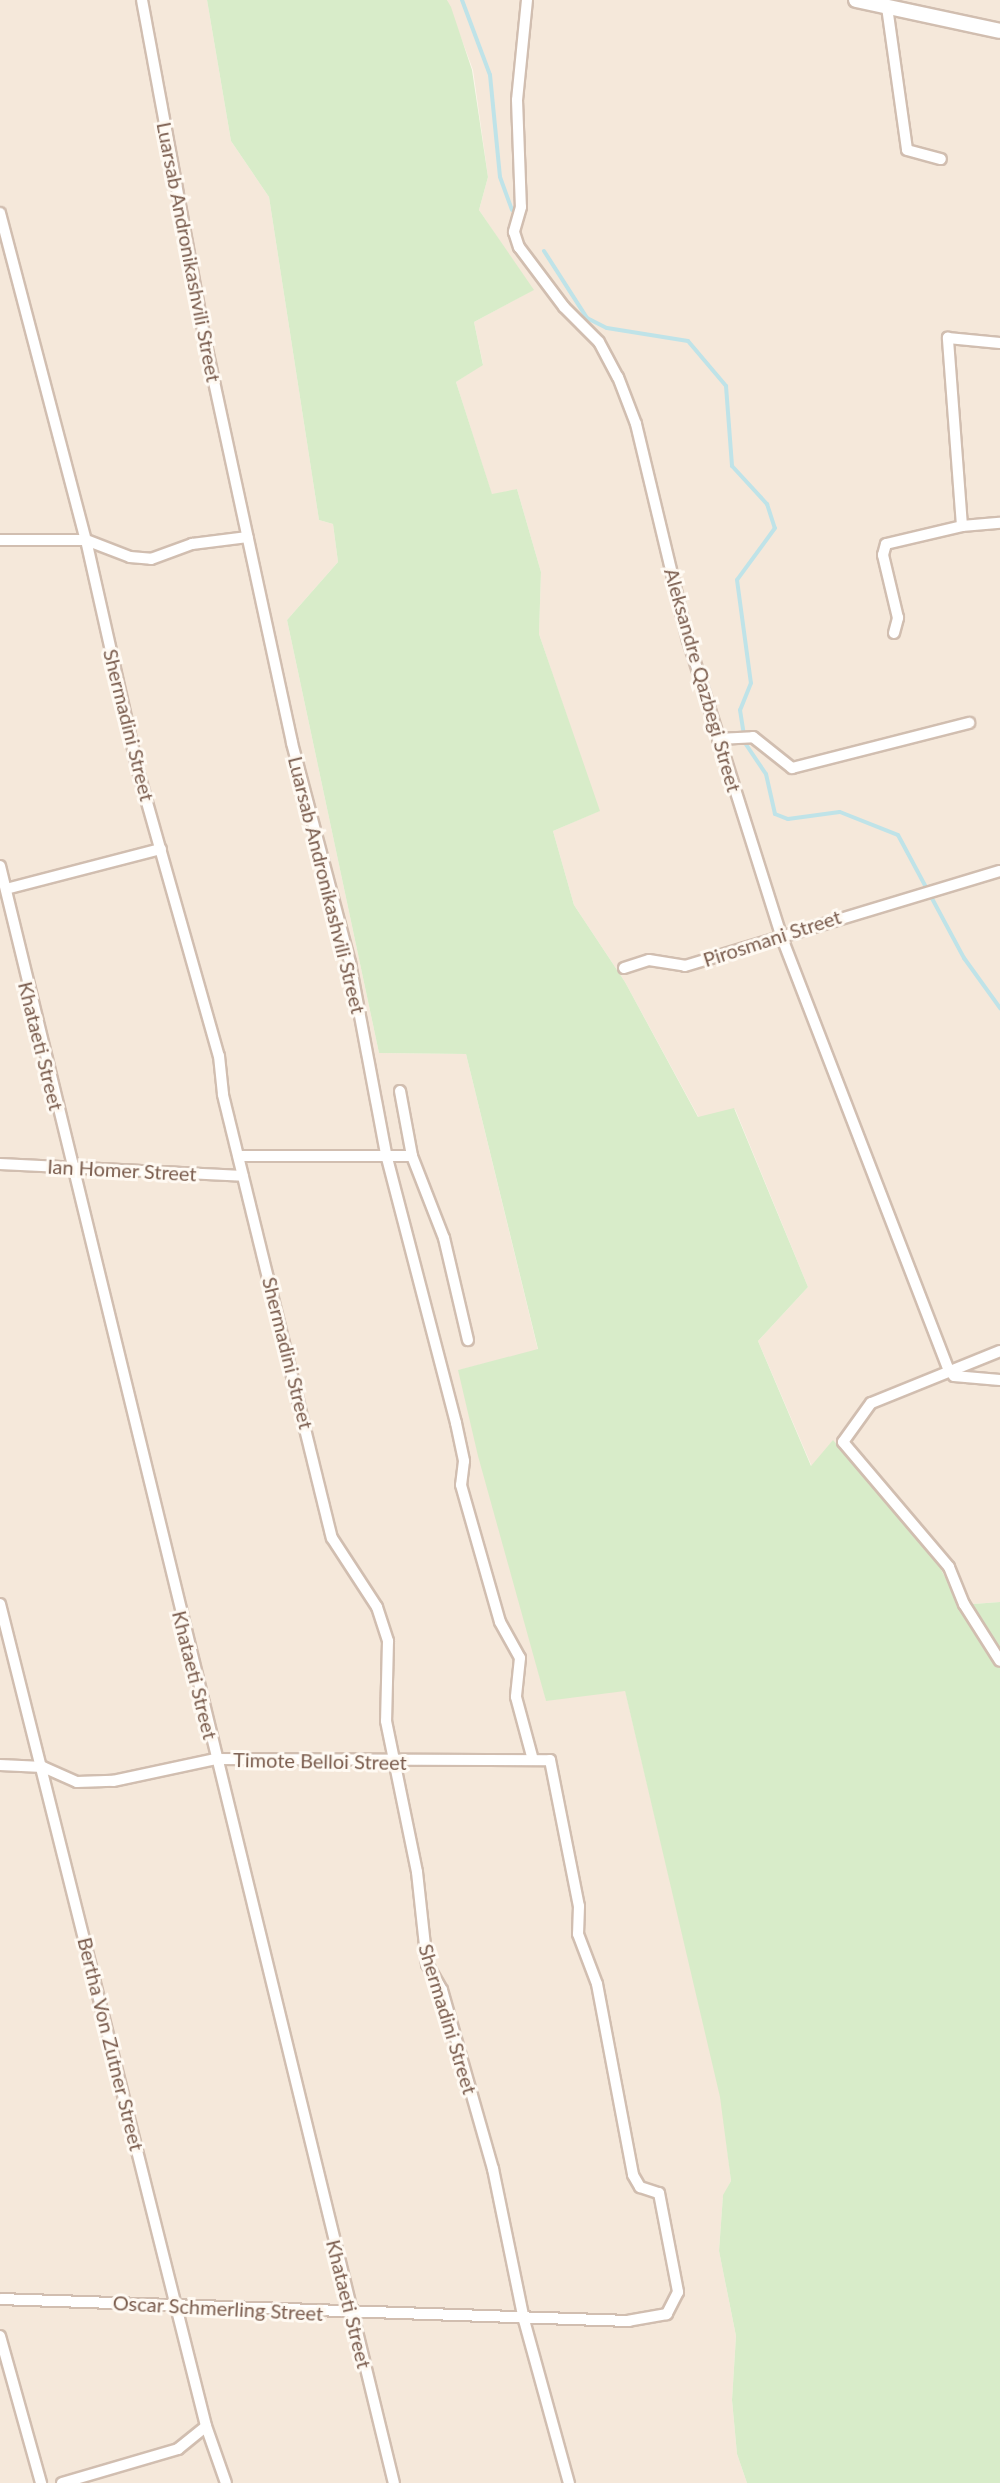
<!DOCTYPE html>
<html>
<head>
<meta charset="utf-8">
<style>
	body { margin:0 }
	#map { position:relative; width:1000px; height:2483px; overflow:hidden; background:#fdf6ec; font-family:Lato,sans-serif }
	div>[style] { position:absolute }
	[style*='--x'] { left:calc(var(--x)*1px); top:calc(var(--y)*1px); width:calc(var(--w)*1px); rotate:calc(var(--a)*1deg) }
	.residential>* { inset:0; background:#f5e8da }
	.green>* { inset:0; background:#d8ecc9 }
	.stream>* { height:4px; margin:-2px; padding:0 2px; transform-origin:2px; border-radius:2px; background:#bfe3e8 }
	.roads { filter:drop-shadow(2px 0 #d1beb0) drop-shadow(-2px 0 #d1beb0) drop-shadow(0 2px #d1beb0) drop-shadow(0 -2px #d1beb0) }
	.street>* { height:10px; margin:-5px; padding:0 5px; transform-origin:5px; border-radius:5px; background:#fff }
	.secondary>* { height:14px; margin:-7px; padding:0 7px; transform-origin:7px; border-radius:7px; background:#fff }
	span { translate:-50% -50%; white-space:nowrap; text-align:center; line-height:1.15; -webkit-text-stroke:6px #fffaf3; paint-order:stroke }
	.street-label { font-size:20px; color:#7a5c4d }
</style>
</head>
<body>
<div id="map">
	<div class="residential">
		<i style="clip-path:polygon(0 0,207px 0,231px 141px,269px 197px,319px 520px,333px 524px,338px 562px,287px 620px,379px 1053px,466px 1054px,538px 1350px,459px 1370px,546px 1700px,625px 1690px,721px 2097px,731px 2181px,723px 2196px,719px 2251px,736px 2336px,732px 2400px,737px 2454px,747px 2483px,0 2483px)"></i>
		<i style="clip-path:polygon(447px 0,1000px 0,1000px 1602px,960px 1605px,936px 1560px,833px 1441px,812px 1467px,758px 1341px,808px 1287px,735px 1109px,699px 1118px,625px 982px,574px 905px,553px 831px,599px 811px,539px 634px,541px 572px,517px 489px,492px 495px,456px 382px,483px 364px,474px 322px,533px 290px,479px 210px,488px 177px,473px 70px)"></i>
	</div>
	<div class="green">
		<i style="clip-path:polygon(207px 0,447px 0,451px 7px,472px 70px,488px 177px,479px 210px,534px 290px,474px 322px,483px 365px,456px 382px,492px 494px,517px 489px,541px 572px,539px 634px,600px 811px,553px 831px,574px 905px,625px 982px,698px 1117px,734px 1108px,808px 1287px,758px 1341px,811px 1466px,833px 1440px,936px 1560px,960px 1605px,1000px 1602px,1000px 2483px,747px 2483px,737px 2454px,732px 2400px,736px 2336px,719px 2251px,723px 2195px,731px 2181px,720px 2097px,625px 1691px,546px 1701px,478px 1456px,458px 1370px,538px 1349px,466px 1054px,379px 1053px,287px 620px,338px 562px,333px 524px,319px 520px,269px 197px,231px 141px)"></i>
	</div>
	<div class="stream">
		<i style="--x:462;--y:0;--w:80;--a:69.5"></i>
		<i style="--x:490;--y:75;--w:102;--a:84.4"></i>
		<i style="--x:500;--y:177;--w:35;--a:70"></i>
		<i style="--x:544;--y:251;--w:80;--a:57.3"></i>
		<i style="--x:587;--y:318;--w:22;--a:27"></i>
		<i style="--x:607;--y:328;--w:82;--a:9.1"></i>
		<i style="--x:688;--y:341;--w:59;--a:49.8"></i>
		<i style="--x:726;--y:386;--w:80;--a:85.7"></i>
		<i style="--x:732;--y:466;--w:52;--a:47.4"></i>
		<i style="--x:767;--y:504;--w:25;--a:72"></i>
		<i style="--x:775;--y:528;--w:64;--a:126.2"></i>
		<i style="--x:737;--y:580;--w:104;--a:82.3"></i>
		<i style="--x:751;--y:683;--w:29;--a:112"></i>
		<i style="--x:740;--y:710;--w:33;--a:81"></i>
		<i style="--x:745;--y:743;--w:37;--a:56"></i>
		<i style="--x:766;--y:774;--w:41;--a:77.3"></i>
		<i style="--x:775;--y:814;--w:14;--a:21"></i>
		<i style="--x:788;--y:819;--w:52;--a:-7.7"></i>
		<i style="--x:840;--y:812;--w:62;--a:21.6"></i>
		<i style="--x:898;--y:835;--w:140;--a:61.8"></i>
		<i style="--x:964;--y:958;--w:62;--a:54.2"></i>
	</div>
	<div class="roads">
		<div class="street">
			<i style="--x:142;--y:0;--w:346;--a:79.5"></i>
			<i style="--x:205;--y:340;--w:412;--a:77.8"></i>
			<i style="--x:292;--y:743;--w:228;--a:75.2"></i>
			<i style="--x:350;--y:963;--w:198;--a:79.3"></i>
			<i style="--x:387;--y:1158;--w:274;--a:75.4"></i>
			<i style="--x:456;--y:1423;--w:39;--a:78"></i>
			<i style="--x:464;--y:1461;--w:24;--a:97"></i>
			<i style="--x:461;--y:1485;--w:142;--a:74.1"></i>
			<i style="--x:500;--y:1622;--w:41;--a:60.9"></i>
			<i style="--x:520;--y:1658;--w:39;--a:96"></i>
			<i style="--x:516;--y:1697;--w:65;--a:74.9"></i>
			<i style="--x:527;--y:0;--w:100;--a:95.7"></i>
			<i style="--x:517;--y:100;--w:107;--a:87.9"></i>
			<i style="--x:521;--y:207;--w:26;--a:106"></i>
			<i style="--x:514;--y:232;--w:16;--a:72"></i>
			<i style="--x:519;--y:247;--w:75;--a:53.1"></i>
			<i style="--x:564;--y:307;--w:49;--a:45"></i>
			<i style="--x:599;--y:342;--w:40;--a:62"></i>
			<i style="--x:618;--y:377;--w:50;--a:69"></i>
			<i style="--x:636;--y:424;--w:222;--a:76.5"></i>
			<i style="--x:688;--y:640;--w:312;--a:72.5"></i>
			<i style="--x:782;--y:938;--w:461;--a:68.9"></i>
			<i style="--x:948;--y:1368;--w:10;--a:53"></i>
			<i style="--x:954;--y:1376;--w:46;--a:5"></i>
			<i style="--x:887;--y:7;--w:144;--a:82"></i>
			<i style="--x:907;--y:150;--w:35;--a:15"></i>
			<i style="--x:0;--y:213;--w:338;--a:75.3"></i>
			<i style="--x:86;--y:540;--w:233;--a:77.3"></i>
			<i style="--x:137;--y:767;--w:300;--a:74.2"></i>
			<i style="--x:219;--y:1056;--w:39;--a:84"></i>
			<i style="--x:223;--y:1095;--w:456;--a:76.2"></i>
			<i style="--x:332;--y:1538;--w:82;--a:56.9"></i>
			<i style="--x:377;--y:1607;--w:36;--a:72"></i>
			<i style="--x:388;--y:1641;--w:80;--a:91.4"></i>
			<i style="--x:386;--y:1721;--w:154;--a:78.4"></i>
			<i style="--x:417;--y:1872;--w:93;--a:83.8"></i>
			<i style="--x:427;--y:1964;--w:30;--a:60"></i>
			<i style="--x:442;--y:1990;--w:186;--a:74.1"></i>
			<i style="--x:493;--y:2169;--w:154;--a:78.4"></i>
			<i style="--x:524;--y:2320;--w:169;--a:74.6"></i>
			<i style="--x:962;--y:526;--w:189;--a:-94.3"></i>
			<i style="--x:948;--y:338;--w:52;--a:5.5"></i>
			<i style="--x:0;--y:540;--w:86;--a:0"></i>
			<i style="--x:86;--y:540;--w:47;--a:21.1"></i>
			<i style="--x:130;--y:557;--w:21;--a:5"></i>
			<i style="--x:151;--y:559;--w:44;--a:-20.1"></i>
			<i style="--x:192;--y:544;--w:56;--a:-7.1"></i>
			<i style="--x:894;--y:633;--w:16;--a:-75"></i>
			<i style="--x:898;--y:618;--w:65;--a:-103.4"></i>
			<i style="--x:883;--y:555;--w:11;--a:-75"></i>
			<i style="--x:886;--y:544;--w:78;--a:-13.3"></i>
			<i style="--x:962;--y:526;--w:38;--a:-5"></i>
			<i style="--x:718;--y:739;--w:35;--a:-3"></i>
			<i style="--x:753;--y:737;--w:50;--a:38.5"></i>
			<i style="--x:792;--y:768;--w:183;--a:-14.3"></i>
			<i style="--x:0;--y:866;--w:1664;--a:76.31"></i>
			<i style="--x:6;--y:889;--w:160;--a:-14.5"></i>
			<i style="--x:624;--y:968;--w:26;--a:-18"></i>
			<i style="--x:649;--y:960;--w:36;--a:9"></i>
			<i style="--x:685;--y:966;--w:329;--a:-16.8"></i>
			<i style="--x:400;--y:1091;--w:66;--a:79.5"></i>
			<i style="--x:412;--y:1156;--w:88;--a:68.7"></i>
			<i style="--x:444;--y:1238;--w:105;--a:76.8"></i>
			<i style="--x:239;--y:1156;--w:173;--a:0"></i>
			<i style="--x:0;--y:1164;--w:243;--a:2.8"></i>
			<i style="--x:1000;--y:1351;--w:139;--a:158"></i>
			<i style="--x:871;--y:1403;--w:48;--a:125.7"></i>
			<i style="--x:843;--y:1442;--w:164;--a:49.7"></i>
			<i style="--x:949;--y:1567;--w:40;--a:68"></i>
			<i style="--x:964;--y:1604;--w:67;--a:57.7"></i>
			<i style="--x:0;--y:1604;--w:847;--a:75.93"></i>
			<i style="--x:206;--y:2426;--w:60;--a:70.7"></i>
			<i style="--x:0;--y:1765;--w:43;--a:2.7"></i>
			<i style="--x:43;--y:1767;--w:37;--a:24"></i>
			<i style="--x:77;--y:1782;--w:36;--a:-2"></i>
			<i style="--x:113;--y:1781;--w:105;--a:-12.1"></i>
			<i style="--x:216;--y:1759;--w:334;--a:0.2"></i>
			<i style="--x:550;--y:1760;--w:149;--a:78.8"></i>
			<i style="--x:579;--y:1906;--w:28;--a:92"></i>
			<i style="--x:578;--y:1934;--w:53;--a:69.2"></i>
			<i style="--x:597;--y:1984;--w:194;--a:79.3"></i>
			<i style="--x:633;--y:2175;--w:14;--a:60"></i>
			<i style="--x:640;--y:2187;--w:20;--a:18"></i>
			<i style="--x:659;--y:2193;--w:101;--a:79.1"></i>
			<i style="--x:678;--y:2292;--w:25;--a:117"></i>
			<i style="--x:667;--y:2314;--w:39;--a:170"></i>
			<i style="--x:629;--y:2321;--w:629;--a:-178"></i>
			<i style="--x:0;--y:2336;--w:153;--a:74.4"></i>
			<i style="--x:62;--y:2483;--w:121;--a:-16.3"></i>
			<i style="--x:178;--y:2449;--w:36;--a:-39"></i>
		</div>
		<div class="secondary">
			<i style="--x:856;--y:0;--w:147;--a:12.1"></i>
		</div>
	</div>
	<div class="street-label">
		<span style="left:189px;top:252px;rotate:79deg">Luarsab Andronikashvili Street</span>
		<span style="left:703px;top:680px;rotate:74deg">Aleksandre Qazbegi Street</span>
		<span style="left:129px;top:725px;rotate:76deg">Shermadini Street</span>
		<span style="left:327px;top:885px;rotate:76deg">Luarsab Andronikashvili Street</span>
		<span style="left:772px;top:938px;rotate:-18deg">Pirosmani Street</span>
		<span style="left:41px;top:1046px;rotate:76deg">Khataeti Street</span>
		<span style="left:122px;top:1170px;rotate:3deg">Ian Homer Street</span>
		<span style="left:288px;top:1353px;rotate:76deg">Shermadini Street</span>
		<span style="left:195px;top:1675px;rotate:76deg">Khataeti Street</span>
		<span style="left:320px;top:1761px;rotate:1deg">Timote Belloi Street</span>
		<span style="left:448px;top:2019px;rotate:73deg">Shermadini Street</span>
		<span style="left:111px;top:2044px;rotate:76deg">Bertha Von Zutner Street</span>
		<span style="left:349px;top:2304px;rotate:76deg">Khataeti Street</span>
		<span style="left:218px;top:2308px;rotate:3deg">Oscar Schmerling Street</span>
	</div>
</div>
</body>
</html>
